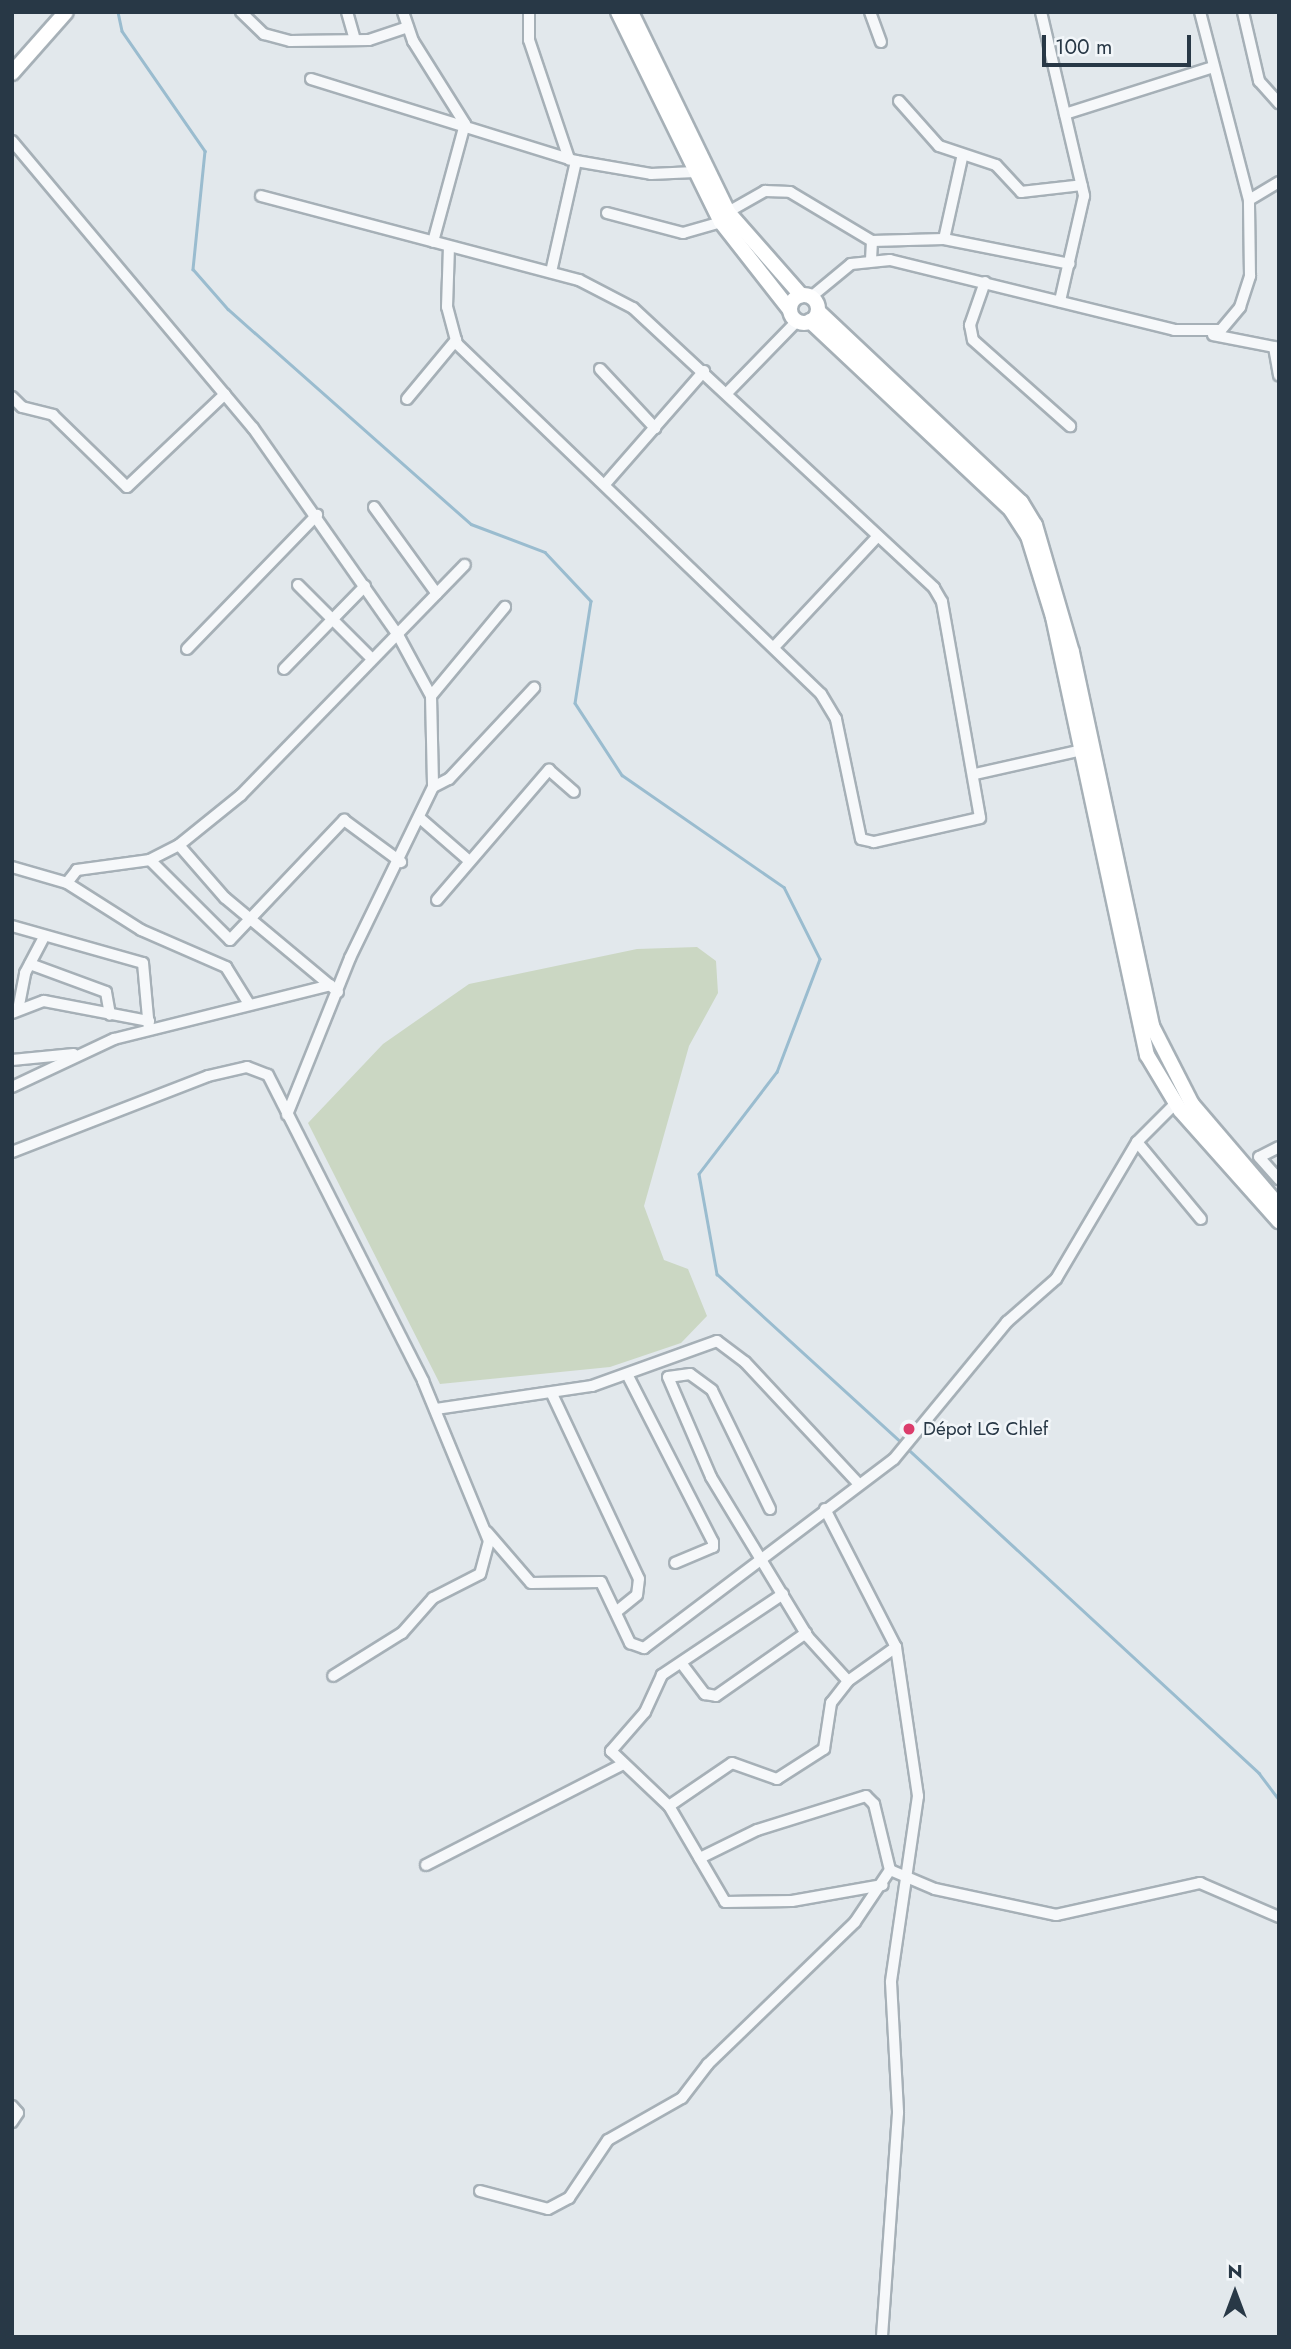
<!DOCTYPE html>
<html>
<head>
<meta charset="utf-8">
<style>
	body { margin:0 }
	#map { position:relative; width:1291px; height:2349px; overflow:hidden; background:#e2e8ec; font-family:Jost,sans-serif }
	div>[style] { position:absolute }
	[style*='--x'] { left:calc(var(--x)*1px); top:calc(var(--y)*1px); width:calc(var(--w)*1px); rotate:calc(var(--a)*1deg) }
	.green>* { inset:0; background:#cbd7c3 }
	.stream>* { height:2.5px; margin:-1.25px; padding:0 1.25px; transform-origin:1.25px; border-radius:1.25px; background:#9abccf }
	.roads { filter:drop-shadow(2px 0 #a6b0b7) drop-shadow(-2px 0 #a6b0b7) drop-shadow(0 2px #a6b0b7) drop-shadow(0 -2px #a6b0b7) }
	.minor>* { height:10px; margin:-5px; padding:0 5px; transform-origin:5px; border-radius:5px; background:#f6f8fa }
	.major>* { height:14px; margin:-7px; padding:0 7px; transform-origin:7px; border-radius:7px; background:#fff }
	.major>.ring { margin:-7px; padding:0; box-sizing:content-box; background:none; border:14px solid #fff; border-radius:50% }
	.dots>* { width:19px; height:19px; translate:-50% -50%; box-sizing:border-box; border:4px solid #f2f6f9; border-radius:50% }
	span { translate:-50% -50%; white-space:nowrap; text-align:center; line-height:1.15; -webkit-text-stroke:5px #f2f6f9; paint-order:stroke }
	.poi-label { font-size:19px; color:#283846 }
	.left { translate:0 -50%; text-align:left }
	.frame { position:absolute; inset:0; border:14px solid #283846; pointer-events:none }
	.north { position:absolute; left:1200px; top:2258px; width:70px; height:70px; -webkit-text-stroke:5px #f2f6f9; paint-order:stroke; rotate:0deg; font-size:19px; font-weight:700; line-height:28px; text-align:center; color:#283846 }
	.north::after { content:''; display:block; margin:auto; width:24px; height:32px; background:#283846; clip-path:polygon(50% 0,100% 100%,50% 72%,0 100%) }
	.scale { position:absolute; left:1042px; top:35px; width:149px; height:32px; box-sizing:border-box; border:4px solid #283846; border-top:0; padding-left:9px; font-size:21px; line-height:24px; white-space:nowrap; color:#283846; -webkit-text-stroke:5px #f2f6f9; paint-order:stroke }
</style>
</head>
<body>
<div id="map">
	<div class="green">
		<i style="clip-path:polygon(697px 947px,716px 961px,718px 993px,689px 1046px,644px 1206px,664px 1260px,688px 1269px,707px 1316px,681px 1343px,610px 1367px,440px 1384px,308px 1123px,383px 1044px,469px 984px,637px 949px)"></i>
	</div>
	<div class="stream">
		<i style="--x:118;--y:12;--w:19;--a:78"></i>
		<i style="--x:122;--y:31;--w:146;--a:55.3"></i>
		<i style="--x:205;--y:151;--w:119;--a:95.8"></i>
		<i style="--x:193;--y:269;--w:53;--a:48.8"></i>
		<i style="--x:228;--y:309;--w:324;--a:41.5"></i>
		<i style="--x:471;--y:524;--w:79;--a:20.7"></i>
		<i style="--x:545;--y:552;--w:67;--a:46.8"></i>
		<i style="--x:591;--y:601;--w:103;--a:98.9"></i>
		<i style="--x:575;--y:703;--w:86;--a:56.9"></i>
		<i style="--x:622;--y:775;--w:197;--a:34.7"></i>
		<i style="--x:784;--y:887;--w:80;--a:63.4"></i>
		<i style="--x:820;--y:959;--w:121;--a:110.8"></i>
		<i style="--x:777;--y:1072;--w:128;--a:127.4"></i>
		<i style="--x:699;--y:1174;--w:102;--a:79.8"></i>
		<i style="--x:717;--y:1274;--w:252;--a:42.4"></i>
		<i style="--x:908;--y:1449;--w:478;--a:42.7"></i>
		<i style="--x:1259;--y:1773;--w:34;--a:53"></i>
	</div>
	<div class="roads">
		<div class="minor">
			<i style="--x:241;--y:12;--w:32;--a:44"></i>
			<i style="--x:264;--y:34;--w:27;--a:15"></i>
			<i style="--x:290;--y:41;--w:79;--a:-0.7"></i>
			<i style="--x:369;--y:40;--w:41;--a:-18.4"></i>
			<i style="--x:347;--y:12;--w:29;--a:74"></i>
			<i style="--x:403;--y:12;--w:31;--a:71"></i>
			<i style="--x:413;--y:41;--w:98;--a:57.9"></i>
			<i style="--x:465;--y:124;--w:122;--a:105.2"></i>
			<i style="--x:529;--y:12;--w:28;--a:90"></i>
			<i style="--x:529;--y:40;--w:126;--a:71.4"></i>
			<i style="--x:870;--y:12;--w:32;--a:70"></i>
			<i style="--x:1041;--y:12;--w:189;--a:76.8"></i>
			<i style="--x:1084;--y:196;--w:108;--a:102.9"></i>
			<i style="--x:1243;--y:12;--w:71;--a:76.9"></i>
			<i style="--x:1259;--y:81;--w:30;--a:48"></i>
			<i style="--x:311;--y:79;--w:277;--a:17.2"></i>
			<i style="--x:576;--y:161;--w:76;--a:9.8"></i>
			<i style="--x:651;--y:174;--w:44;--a:-2.6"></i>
			<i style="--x:899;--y:101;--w:60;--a:48.4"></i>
			<i style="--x:939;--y:146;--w:60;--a:18.4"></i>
			<i style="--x:996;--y:165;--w:37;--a:47"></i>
			<i style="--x:1021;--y:192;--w:61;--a:-6.5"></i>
			<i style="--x:1065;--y:114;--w:155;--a:-17.6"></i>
			<i style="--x:12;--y:141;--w:375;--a:50"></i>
			<i style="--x:253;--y:428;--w:253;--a:55"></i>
			<i style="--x:398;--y:635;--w:69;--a:61.6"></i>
			<i style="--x:431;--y:696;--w:91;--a:88.7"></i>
			<i style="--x:433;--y:787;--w:190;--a:115.9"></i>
			<i style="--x:350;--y:958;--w:169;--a:111.9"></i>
			<i style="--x:962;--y:158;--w:83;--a:102.5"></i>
			<i style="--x:944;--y:239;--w:128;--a:11.2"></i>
			<i style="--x:261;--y:196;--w:329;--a:14.8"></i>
			<i style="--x:579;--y:280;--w:61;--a:27.4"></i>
			<i style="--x:633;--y:308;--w:411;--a:42.9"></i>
			<i style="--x:934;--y:588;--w:16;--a:60"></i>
			<i style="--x:942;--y:602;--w:219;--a:80"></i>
			<i style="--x:980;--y:818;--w:109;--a:167.2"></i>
			<i style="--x:874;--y:842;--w:13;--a:-167"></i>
			<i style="--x:861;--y:839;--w:123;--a:-101.8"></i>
			<i style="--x:836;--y:719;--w:29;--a:-121"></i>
			<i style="--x:821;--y:694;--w:505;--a:-136.12"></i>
			<i style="--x:457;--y:344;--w:38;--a:-105"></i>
			<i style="--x:447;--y:307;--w:59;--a:-88.1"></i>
			<i style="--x:1249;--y:200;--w:35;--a:-31"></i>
			<i style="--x:728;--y:212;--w:43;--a:-29.6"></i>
			<i style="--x:765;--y:191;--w:25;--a:2"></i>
			<i style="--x:790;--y:192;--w:96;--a:30.9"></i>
			<i style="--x:872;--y:241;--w:18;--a:93"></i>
			<i style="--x:607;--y:213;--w:79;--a:14.7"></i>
			<i style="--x:683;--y:233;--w:40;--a:-16"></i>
			<i style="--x:872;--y:241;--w:72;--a:-1.6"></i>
			<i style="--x:551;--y:272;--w:114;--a:-77.3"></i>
			<i style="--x:985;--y:282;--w:46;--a:109.2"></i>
			<i style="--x:970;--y:325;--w:15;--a:79"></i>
			<i style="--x:973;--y:340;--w:130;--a:41.6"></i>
			<i style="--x:811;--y:297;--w:52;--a:-39.5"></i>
			<i style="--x:851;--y:264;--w:39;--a:-6"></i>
			<i style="--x:890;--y:260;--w:292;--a:13.8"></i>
			<i style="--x:1174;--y:330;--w:47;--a:0"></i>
			<i style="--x:1221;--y:330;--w:30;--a:-50"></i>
			<i style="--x:1240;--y:307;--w:33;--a:-72"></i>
			<i style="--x:1250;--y:276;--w:76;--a:-90.8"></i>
			<i style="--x:1249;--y:200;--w:194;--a:-104.6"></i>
			<i style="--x:1213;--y:335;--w:67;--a:11.1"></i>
			<i style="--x:1274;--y:347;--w:29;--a:80"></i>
			<i style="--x:600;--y:369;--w:81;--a:47"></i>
			<i style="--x:728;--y:392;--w:99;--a:-45.8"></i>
			<i style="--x:12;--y:397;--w:14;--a:45"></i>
			<i style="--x:22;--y:407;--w:32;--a:14"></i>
			<i style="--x:53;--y:415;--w:103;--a:44.2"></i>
			<i style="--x:127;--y:487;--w:135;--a:-43.5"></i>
			<i style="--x:407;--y:399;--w:77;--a:-50.3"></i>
			<i style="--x:606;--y:483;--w:149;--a:-48.8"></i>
			<i style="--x:374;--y:507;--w:107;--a:54.1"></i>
			<i style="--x:298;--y:585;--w:103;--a:45"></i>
			<i style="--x:776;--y:645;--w:148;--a:-46.9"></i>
			<i style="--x:187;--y:649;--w:187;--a:-45.9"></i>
			<i style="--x:284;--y:669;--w:116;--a:-45.7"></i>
			<i style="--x:431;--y:696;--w:116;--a:-50.3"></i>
			<i style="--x:975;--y:774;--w:110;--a:-12.6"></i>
			<i style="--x:433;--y:787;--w:18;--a:-27"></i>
			<i style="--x:449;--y:779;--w:125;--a:-47"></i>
			<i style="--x:421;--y:819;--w:61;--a:41"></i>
			<i style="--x:179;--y:845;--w:33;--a:153"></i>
			<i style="--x:150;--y:860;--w:74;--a:172.2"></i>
			<i style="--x:77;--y:870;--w:16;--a:128"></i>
			<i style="--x:67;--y:883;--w:88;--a:32.4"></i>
			<i style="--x:141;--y:930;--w:93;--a:23.5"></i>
			<i style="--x:226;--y:967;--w:44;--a:58.1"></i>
			<i style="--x:150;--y:860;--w:113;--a:45"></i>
			<i style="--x:230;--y:940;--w:166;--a:-46.5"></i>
			<i style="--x:344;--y:820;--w:71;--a:36.4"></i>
			<i style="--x:12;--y:867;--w:57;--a:16.2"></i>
			<i style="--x:437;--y:900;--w:172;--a:-49.3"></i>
			<i style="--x:549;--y:770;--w:33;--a:41"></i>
			<i style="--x:12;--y:926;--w:136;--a:15.8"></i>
			<i style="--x:143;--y:963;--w:66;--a:84.8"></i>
			<i style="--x:30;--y:964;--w:81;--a:20.2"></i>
			<i style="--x:106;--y:992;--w:23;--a:80"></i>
			<i style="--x:338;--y:992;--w:147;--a:-140.2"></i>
			<i style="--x:225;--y:898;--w:70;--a:-131"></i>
			<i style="--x:179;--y:845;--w:80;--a:-38.9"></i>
			<i style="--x:241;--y:795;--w:321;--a:-45.8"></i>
			<i style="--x:18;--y:1010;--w:38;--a:-79"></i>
			<i style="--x:25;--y:973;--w:41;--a:-62.2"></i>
			<i style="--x:12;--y:1013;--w:34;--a:-21"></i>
			<i style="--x:44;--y:1001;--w:107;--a:10.8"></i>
			<i style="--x:12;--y:1060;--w:62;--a:-5.5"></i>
			<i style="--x:12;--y:1087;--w:113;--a:-25.2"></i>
			<i style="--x:114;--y:1039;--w:223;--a:-14"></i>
			<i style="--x:1137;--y:1142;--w:100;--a:50.3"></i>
			<i style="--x:1279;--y:1147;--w:22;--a:153"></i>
			<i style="--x:1259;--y:1157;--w:30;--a:48"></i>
			<i style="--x:12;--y:1152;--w:210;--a:-21.2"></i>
			<i style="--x:208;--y:1076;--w:40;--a:-13"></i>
			<i style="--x:247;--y:1067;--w:22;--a:21"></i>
			<i style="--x:268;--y:1075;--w:343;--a:63.1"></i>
			<i style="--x:423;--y:1381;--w:173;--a:67.6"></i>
			<i style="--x:489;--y:1541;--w:34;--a:105"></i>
			<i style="--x:480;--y:1574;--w:53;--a:152.9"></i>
			<i style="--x:433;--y:1598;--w:47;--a:131.5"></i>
			<i style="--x:402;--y:1633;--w:81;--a:148.1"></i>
			<i style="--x:628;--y:1376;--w:186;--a:62.9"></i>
			<i style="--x:713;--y:1542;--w:5;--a:90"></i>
			<i style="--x:713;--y:1547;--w:41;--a:157.2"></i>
			<i style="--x:552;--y:1394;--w:204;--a:64.8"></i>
			<i style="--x:639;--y:1579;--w:16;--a:97"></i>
			<i style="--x:637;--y:1595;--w:27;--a:141"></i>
			<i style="--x:436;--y:1409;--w:158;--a:-8.4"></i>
			<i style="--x:592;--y:1386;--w:133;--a:-19.8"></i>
			<i style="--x:717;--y:1341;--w:35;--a:37"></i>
			<i style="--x:745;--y:1362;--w:166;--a:47"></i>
			<i style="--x:770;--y:1509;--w:132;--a:-116"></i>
			<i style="--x:712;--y:1390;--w:27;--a:-144"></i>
			<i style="--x:690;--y:1374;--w:22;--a:172"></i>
			<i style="--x:668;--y:1377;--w:109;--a:66.7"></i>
			<i style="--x:711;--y:1477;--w:187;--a:58.8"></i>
			<i style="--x:808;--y:1637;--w:59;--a:47.7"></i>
			<i style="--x:825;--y:1509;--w:155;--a:62.8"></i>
			<i style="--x:896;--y:1647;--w:151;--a:81.6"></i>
			<i style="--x:918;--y:1796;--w:188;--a:98.3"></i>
			<i style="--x:891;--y:1982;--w:131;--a:86.9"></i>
			<i style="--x:898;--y:2113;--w:225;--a:94.1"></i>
			<i style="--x:487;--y:1532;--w:67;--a:49.2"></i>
			<i style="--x:531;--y:1583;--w:70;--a:-0.8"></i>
			<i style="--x:601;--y:1582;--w:68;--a:64.6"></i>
			<i style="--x:630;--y:1643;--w:15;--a:20"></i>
			<i style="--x:644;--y:1648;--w:313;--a:-37.1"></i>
			<i style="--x:894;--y:1459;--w:178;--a:-50.5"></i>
			<i style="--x:1007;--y:1322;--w:65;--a:-41.3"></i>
			<i style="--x:1056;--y:1279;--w:159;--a:-59.4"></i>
			<i style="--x:1137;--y:1142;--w:54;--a:-45"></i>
			<i style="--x:783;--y:1594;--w:146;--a:146.2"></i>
			<i style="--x:662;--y:1675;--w:41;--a:114.7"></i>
			<i style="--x:645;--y:1712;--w:52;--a:131.1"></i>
			<i style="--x:611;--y:1751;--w:80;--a:43.5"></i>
			<i style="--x:669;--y:1806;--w:111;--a:59.7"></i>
			<i style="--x:725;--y:1902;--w:67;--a:-0.9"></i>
			<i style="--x:792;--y:1901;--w:92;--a:-10"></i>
			<i style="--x:682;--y:1664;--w:38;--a:53"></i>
			<i style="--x:705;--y:1694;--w:11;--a:10"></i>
			<i style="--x:716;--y:1696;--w:110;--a:-35"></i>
			<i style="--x:669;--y:1806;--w:76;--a:-34.3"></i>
			<i style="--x:732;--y:1763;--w:48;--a:19.6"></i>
			<i style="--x:777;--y:1779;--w:56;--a:-32.6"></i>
			<i style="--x:824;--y:1749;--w:47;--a:-81.3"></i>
			<i style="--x:831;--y:1703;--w:28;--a:-52"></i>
			<i style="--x:848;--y:1681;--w:59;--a:-35.3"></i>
			<i style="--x:426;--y:1865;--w:221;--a:-27.1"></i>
			<i style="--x:890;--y:1870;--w:49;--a:22.9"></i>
			<i style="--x:935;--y:1889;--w:124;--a:12.1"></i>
			<i style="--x:1056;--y:1915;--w:148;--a:-12.5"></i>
			<i style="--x:1200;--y:1883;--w:86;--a:23.3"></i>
			<i style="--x:12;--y:2106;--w:9;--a:49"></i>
			<i style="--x:18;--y:2113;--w:11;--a:124"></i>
			<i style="--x:480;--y:2191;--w:70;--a:14.8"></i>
			<i style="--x:548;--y:2209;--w:24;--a:-28"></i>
			<i style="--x:569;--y:2198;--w:70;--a:-56.1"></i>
			<i style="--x:608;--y:2140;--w:85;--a:-29.6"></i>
			<i style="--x:682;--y:2098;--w:43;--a:-52.6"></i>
			<i style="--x:708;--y:2064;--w:204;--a:-44"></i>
			<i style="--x:855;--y:1922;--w:63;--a:-56.1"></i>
			<i style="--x:890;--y:1870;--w:68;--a:-103.6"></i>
			<i style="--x:874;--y:1804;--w:11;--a:-135"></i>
			<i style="--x:866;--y:1796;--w:114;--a:162.7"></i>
			<i style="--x:757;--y:1830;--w:64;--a:153.8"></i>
		</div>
		<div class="major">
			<i style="--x:618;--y:12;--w:234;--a:63.9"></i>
			<i style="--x:721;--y:222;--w:112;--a:51.9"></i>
			<i style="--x:631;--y:12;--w:222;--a:64.1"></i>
			<i style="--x:728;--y:212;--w:111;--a:48.7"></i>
			<i style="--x:12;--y:73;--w:81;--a:-48.5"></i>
			<i class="ring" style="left:790px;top:295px;width:14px;height:14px"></i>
			<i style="--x:818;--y:311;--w:279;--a:43.3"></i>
			<i style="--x:1021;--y:502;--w:27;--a:59"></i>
			<i style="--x:1035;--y:525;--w:132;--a:73.8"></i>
			<i style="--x:1072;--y:652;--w:382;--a:77.9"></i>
			<i style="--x:1152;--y:1026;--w:88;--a:62.9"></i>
			<i style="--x:1192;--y:1104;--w:134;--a:49.5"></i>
			<i style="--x:810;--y:321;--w:276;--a:43.2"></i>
			<i style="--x:1011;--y:510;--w:31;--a:57"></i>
			<i style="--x:1028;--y:536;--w:85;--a:72.8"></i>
			<i style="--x:1053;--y:617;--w:448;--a:77.9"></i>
			<i style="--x:1147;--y:1055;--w:64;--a:59"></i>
			<i style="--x:1180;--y:1110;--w:149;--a:48.3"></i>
		</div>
	</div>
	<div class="dots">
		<i style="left:909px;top:1429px;background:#dc3d6c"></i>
	</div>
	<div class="poi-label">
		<span class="left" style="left:923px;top:1429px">Dépot LG Chlef</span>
	</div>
	<div class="frame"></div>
	<div class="north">N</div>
	<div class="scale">100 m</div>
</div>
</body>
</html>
